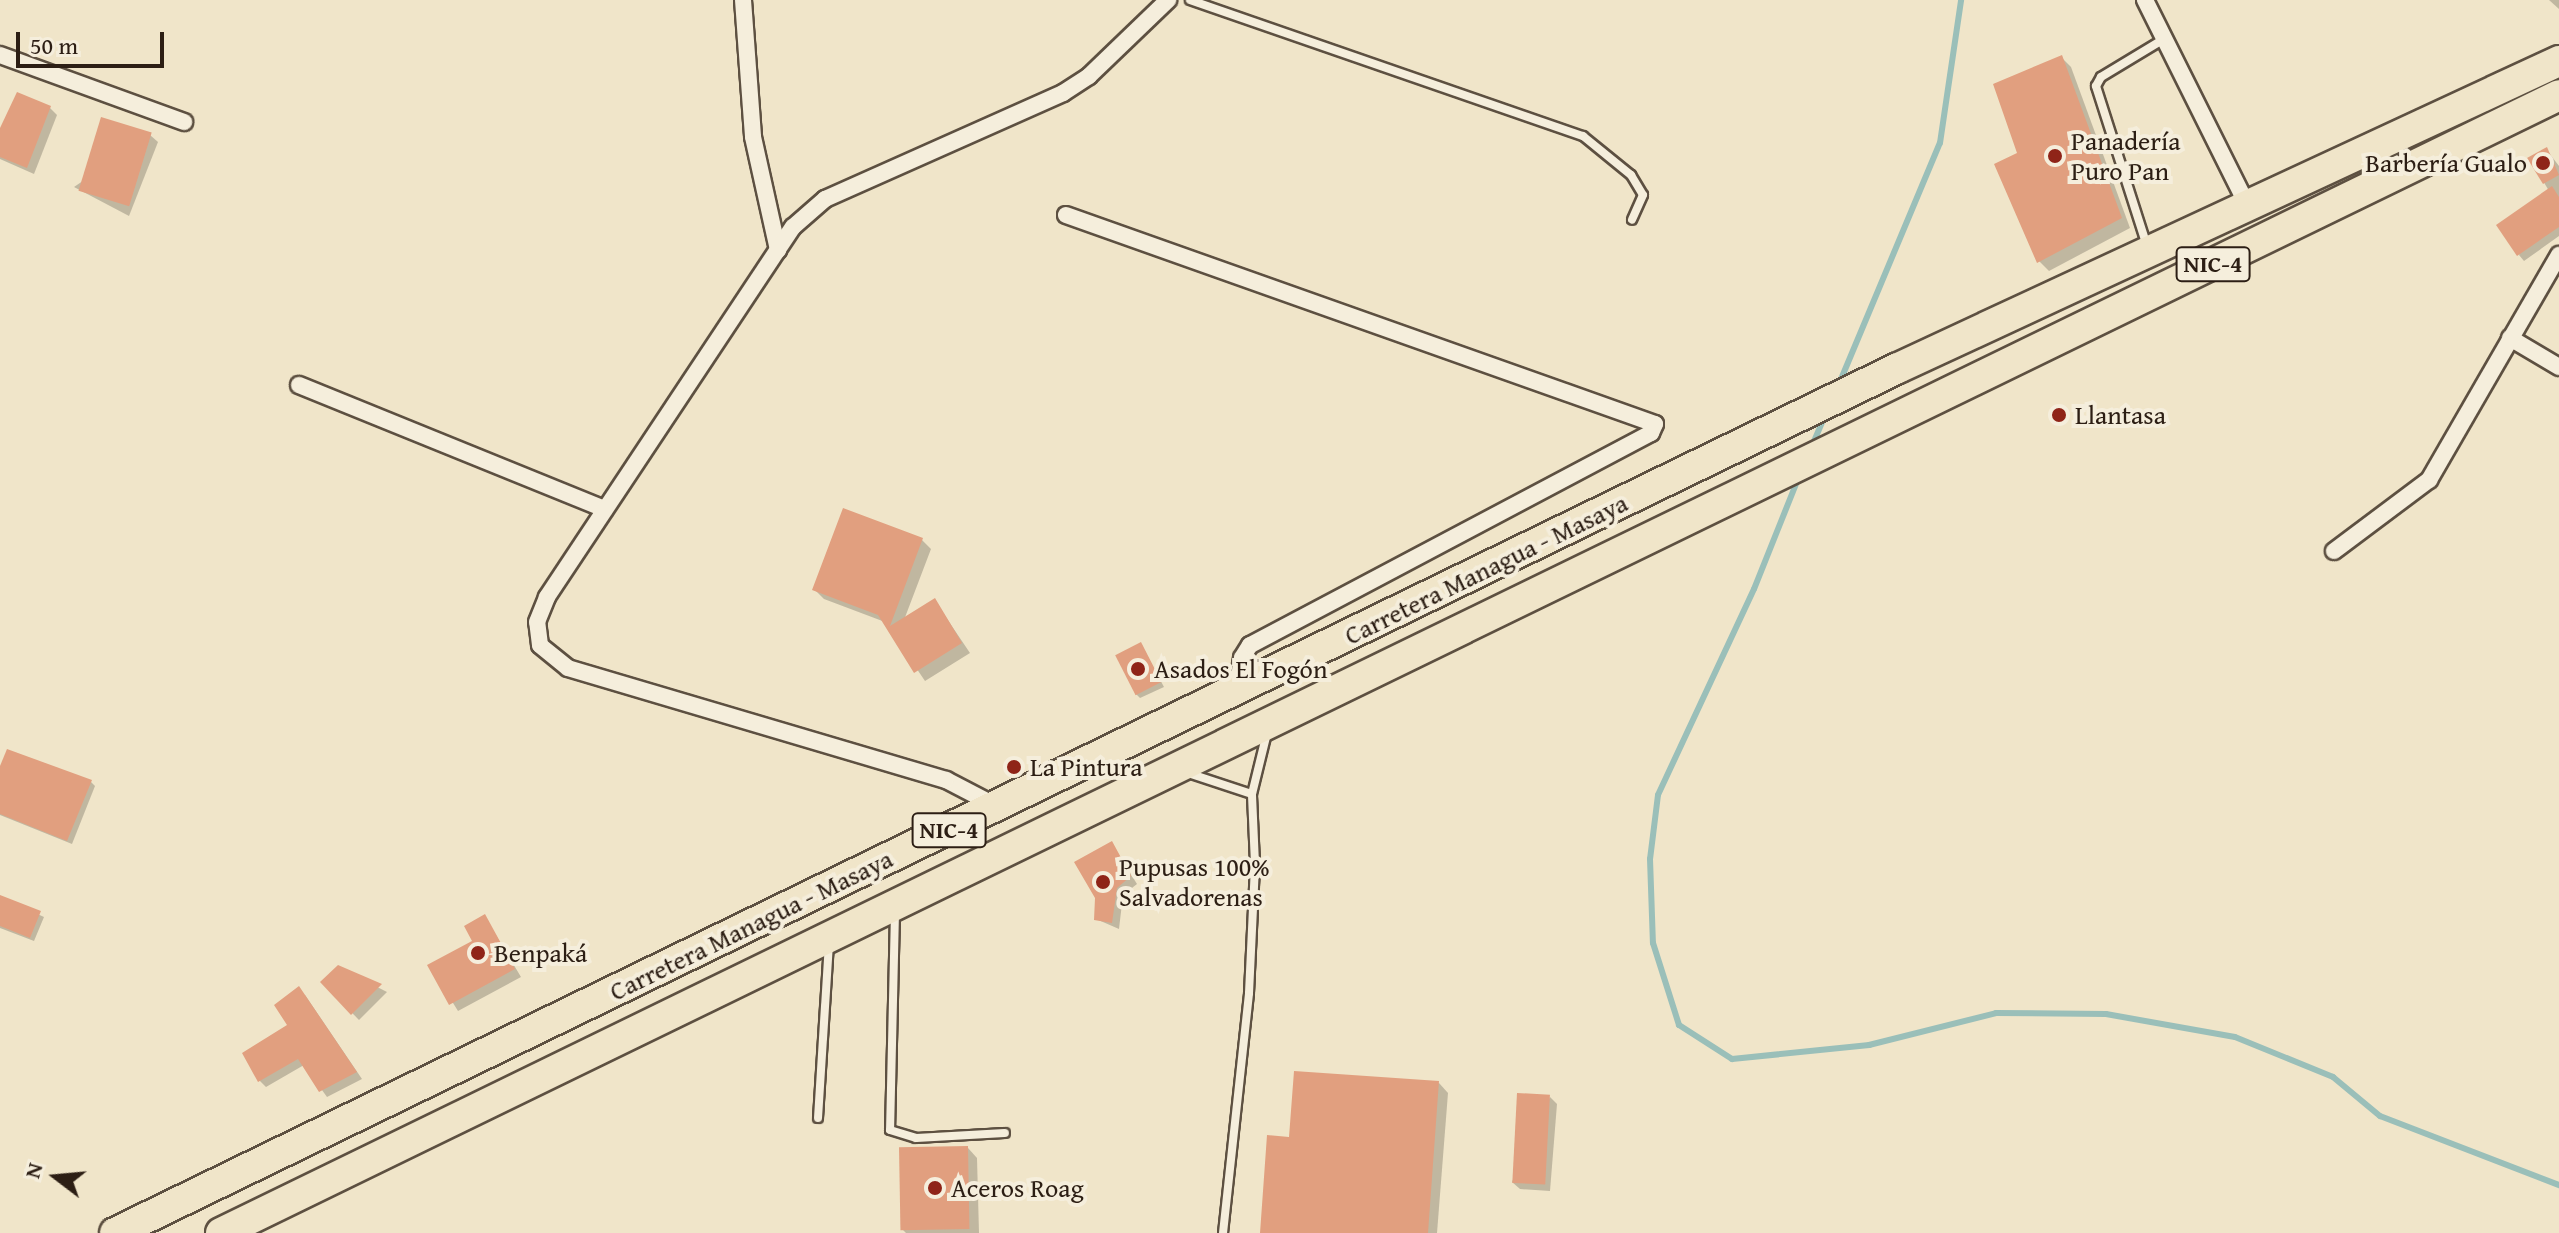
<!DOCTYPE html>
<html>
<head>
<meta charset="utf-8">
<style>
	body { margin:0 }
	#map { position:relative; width:2559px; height:1233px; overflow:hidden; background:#f0e5c9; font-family:"Gentium Book Plus",serif }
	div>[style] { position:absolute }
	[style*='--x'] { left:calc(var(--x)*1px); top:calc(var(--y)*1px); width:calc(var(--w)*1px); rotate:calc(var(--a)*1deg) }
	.shadow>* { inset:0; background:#0003 }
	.stream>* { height:6px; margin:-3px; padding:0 3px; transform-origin:3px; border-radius:3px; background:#9abfb9 }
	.building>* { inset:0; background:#e19f7f; transform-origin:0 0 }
	.roads { filter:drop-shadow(2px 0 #5d5041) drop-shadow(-2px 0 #5d5041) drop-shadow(0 2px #5d5041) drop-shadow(0 -2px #5d5041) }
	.lane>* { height:8px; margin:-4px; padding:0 4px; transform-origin:4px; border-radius:4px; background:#f5eedc }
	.street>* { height:16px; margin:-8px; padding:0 8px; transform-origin:8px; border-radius:8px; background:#f5eedc }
	.highway>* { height:30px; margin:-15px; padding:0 15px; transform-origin:15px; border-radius:15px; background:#f0e5c9 }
	.dots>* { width:22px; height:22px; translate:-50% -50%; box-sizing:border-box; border:4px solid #f5eedc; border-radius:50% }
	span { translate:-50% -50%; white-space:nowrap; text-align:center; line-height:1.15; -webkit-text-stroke:8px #f5eedc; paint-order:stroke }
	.shield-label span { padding:2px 6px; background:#f5eedc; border:2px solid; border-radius:6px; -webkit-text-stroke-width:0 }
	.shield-label { font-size:24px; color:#2c1e14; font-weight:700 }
	.poi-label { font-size:26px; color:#2c1e14 }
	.left { translate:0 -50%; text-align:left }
	.right { translate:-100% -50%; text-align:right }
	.street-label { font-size:26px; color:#2c1e14 }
	.north { position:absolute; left:16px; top:1137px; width:80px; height:80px; -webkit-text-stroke:6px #f5eedc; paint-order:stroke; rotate:286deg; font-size:22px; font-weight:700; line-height:32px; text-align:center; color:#2c1e14 }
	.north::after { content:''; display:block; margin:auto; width:28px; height:36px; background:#2c1e14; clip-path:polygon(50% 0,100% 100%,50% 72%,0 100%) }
	.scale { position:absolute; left:16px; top:32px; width:148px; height:36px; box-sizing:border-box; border:4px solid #2c1e14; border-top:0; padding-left:10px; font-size:24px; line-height:28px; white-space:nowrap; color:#2c1e14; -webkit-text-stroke:6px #f5eedc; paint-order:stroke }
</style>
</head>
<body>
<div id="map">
	<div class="shadow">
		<i style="clip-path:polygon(2549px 0,2559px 0,2559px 9px)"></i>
		<i style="clip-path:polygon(2062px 58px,2071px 67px,2130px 228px,2049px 271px,2039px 261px,2019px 154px)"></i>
		<i style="clip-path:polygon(50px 108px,57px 115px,34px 174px,0 159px,0 133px)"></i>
		<i style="clip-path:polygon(150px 135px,158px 142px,129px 216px,74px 187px)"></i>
		<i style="clip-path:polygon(2546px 149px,2559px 166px,2559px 236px,2524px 261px,2519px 255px,2549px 191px,2530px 159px)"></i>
		<i style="clip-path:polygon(922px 540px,931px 549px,904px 620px,935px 601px,970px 653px,925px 681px,885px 622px,824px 599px,815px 590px)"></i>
		<i style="clip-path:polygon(1141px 644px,1164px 687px,1140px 698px,1136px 694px)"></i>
		<i style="clip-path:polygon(0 772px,91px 782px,95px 786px,72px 844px,0 815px)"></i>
		<i style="clip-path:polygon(1112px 844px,1137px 884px,1123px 895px,1119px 929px,1096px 919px)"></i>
		<i style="clip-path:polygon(0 897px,44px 917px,34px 941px,0 928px)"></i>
		<i style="clip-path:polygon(485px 917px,521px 977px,458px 1011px,430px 966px,475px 941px)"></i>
		<i style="clip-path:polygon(338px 967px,387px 992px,359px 1020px,322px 982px)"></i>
		<i style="clip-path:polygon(305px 995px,362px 1079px,327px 1097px,304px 1065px,266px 1087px,259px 1080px)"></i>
		<i style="clip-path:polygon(1439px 1083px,1448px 1093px,1437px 1233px,1262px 1233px,1291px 1139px)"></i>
		<i style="clip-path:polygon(1550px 1097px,1557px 1104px,1550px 1191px,1520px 1189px,1512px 1182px)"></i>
		<i style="clip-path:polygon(968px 1148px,977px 1158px,979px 1233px,906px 1233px,903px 1230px)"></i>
	</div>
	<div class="stream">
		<i style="--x:1839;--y:384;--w:261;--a:-67.3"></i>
		<i style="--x:1940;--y:143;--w:145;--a:-81.6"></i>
		<i style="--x:1812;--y:446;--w:33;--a:-67"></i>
		<i style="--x:1798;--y:479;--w:118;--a:111.8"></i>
		<i style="--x:1754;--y:589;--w:227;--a:115"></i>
		<i style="--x:1658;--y:795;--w:64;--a:97.1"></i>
		<i style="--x:1650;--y:859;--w:84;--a:88"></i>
		<i style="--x:1653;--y:943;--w:86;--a:72.4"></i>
		<i style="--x:1679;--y:1025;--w:63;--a:32.7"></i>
		<i style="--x:1732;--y:1059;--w:138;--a:-5.8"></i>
		<i style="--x:1869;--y:1045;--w:131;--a:-14.1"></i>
		<i style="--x:1996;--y:1013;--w:110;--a:0.5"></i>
		<i style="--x:2106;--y:1014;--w:131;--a:10.1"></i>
		<i style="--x:2235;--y:1037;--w:106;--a:22.2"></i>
		<i style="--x:2333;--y:1077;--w:61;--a:39.7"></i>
		<i style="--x:2380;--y:1116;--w:192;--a:21.1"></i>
	</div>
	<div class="building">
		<i style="clip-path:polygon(2062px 55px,2122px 218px,2037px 263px,1994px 164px,2017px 153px,1993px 84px)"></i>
		<i style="clip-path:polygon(17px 92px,51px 106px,27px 168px,0 157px,0 128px)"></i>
		<i style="left:101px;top:117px;width:53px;height:77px;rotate:17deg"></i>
		<i style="clip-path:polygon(2547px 147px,2559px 175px,2543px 184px,2527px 158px)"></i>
		<i style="clip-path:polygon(2552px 186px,2559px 197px,2559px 227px,2517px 256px,2496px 225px)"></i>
		<i style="clip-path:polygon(843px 508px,923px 538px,890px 626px,935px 598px,962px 643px,914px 673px,878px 615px,812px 590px)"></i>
		<i style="left:1141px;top:642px;width:45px;height:29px;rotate:63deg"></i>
		<i style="clip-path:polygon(7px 749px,92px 780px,67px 841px,0 814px,0 766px)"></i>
		<i style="clip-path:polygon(1112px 841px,1131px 876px,1117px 888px,1112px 923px,1094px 920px,1095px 898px,1074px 862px)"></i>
		<i style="clip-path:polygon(0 895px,41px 911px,30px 938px,0 926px)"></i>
		<i style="clip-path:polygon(485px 914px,515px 969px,449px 1005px,427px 965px,472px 941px,464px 926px)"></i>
		<i style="clip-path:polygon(338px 965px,382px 984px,351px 1015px,320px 982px)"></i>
		<i style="clip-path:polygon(299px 986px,357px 1072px,319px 1092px,298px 1059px,258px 1082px,242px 1053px,287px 1025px,274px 1005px)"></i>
		<i style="clip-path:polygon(1294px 1071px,1439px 1081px,1428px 1233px,1260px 1233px,1267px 1135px,1289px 1137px)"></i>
		<i style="left:1517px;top:1093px;width:33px;height:90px;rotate:3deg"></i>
		<i style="left:968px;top:1146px;width:83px;height:69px;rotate:89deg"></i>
	</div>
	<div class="roads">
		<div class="lane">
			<i style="--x:1190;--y:0;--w:416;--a:19.1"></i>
			<i style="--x:1583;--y:136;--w:62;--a:39.1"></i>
			<i style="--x:1631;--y:175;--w:23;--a:59"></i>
			<i style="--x:1643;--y:195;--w:27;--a:114"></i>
			<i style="--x:2147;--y:246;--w:168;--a:-107.7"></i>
			<i style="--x:2096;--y:86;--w:10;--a:-61"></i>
			<i style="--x:2101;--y:77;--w:74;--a:-31.1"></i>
			<i style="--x:1188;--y:773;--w:67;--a:18.2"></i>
			<i style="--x:895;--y:912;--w:218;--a:91.3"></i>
			<i style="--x:890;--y:1130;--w:27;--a:17"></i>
			<i style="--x:916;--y:1138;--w:89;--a:-3.2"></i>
			<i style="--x:818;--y:1118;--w:175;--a:-86.4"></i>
			<i style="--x:1223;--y:1233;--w:241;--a:-83.8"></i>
			<i style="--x:1249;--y:993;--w:129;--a:-87.3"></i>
			<i style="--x:1255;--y:864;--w:70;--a:-92.5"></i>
			<i style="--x:1252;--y:794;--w:63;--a:-76.2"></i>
		</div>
		<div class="street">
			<i style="--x:743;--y:0;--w:137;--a:85.8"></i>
			<i style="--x:753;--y:137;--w:116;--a:77.5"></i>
			<i style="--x:2145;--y:0;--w:229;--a:63.5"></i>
			<i style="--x:0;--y:55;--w:196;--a:20"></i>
			<i style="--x:1066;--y:215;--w:625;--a:19.54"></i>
			<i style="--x:1655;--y:424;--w:10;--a:114"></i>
			<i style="--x:1651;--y:433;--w:454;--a:152.1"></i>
			<i style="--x:1250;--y:645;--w:15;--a:122"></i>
			<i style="--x:1242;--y:658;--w:33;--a:99"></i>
			<i style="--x:2510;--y:338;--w:57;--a:30.6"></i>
			<i style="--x:299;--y:385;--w:330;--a:22.1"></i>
			<i style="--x:2334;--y:551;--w:119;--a:-36.8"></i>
			<i style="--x:2429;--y:480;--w:260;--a:-60"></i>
			<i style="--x:996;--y:806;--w:56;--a:-152.5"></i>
			<i style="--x:946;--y:780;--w:394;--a:-163.5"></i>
			<i style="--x:568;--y:668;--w:36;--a:-141"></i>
			<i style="--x:540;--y:645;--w:23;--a:-97"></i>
			<i style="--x:537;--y:622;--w:27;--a:-68"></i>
			<i style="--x:547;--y:597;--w:444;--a:-56.4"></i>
			<i style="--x:793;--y:227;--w:43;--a:-41.2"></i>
			<i style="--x:825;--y:199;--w:261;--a:-24"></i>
			<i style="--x:1063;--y:93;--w:31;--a:-33"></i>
			<i style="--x:1089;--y:76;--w:110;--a:-43.9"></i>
		</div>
		<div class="highway">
			<i style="--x:115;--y:1233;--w:1980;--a:-25.88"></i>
			<i style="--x:1896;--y:369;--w:731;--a:-24.92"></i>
			<i style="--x:221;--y:1233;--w:2600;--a:-25.95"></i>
		</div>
	</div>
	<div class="dots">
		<i style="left:2055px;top:156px;background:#8f2418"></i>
		<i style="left:2543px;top:163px;background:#8f2418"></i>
		<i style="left:2059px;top:415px;background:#8f2418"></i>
		<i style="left:1138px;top:669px;background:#8f2418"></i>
		<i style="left:1014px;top:767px;background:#8f2418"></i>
		<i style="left:1103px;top:882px;background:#8f2418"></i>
		<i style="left:478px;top:953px;background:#8f2418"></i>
		<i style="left:935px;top:1188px;background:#8f2418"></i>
	</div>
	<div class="shield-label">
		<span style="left:2213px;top:264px">NIC-4</span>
		<span style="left:949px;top:830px">NIC-4</span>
	</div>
	<div class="poi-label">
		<span class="left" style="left:2071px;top:156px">Panadería<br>Puro Pan</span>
		<span class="right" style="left:2527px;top:163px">Barbería Gualo</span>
		<span class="left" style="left:2075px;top:415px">Llantasa</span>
		<span class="left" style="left:1154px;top:669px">Asados El Fogón</span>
		<span class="left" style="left:1030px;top:767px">La Pintura</span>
		<span class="left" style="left:1119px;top:882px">Pupusas 100%<br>Salvadorenas</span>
		<span class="left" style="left:494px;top:953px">Benpaká</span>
		<span class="left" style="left:951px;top:1188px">Aceros Roag</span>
	</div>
	<div class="street-label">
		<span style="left:1486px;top:569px;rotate:-26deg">Carretera Managua - Masaya</span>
		<span style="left:751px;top:925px;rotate:-26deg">Carretera Managua - Masaya</span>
	</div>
	<div class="north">N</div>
	<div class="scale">50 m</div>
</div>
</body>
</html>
